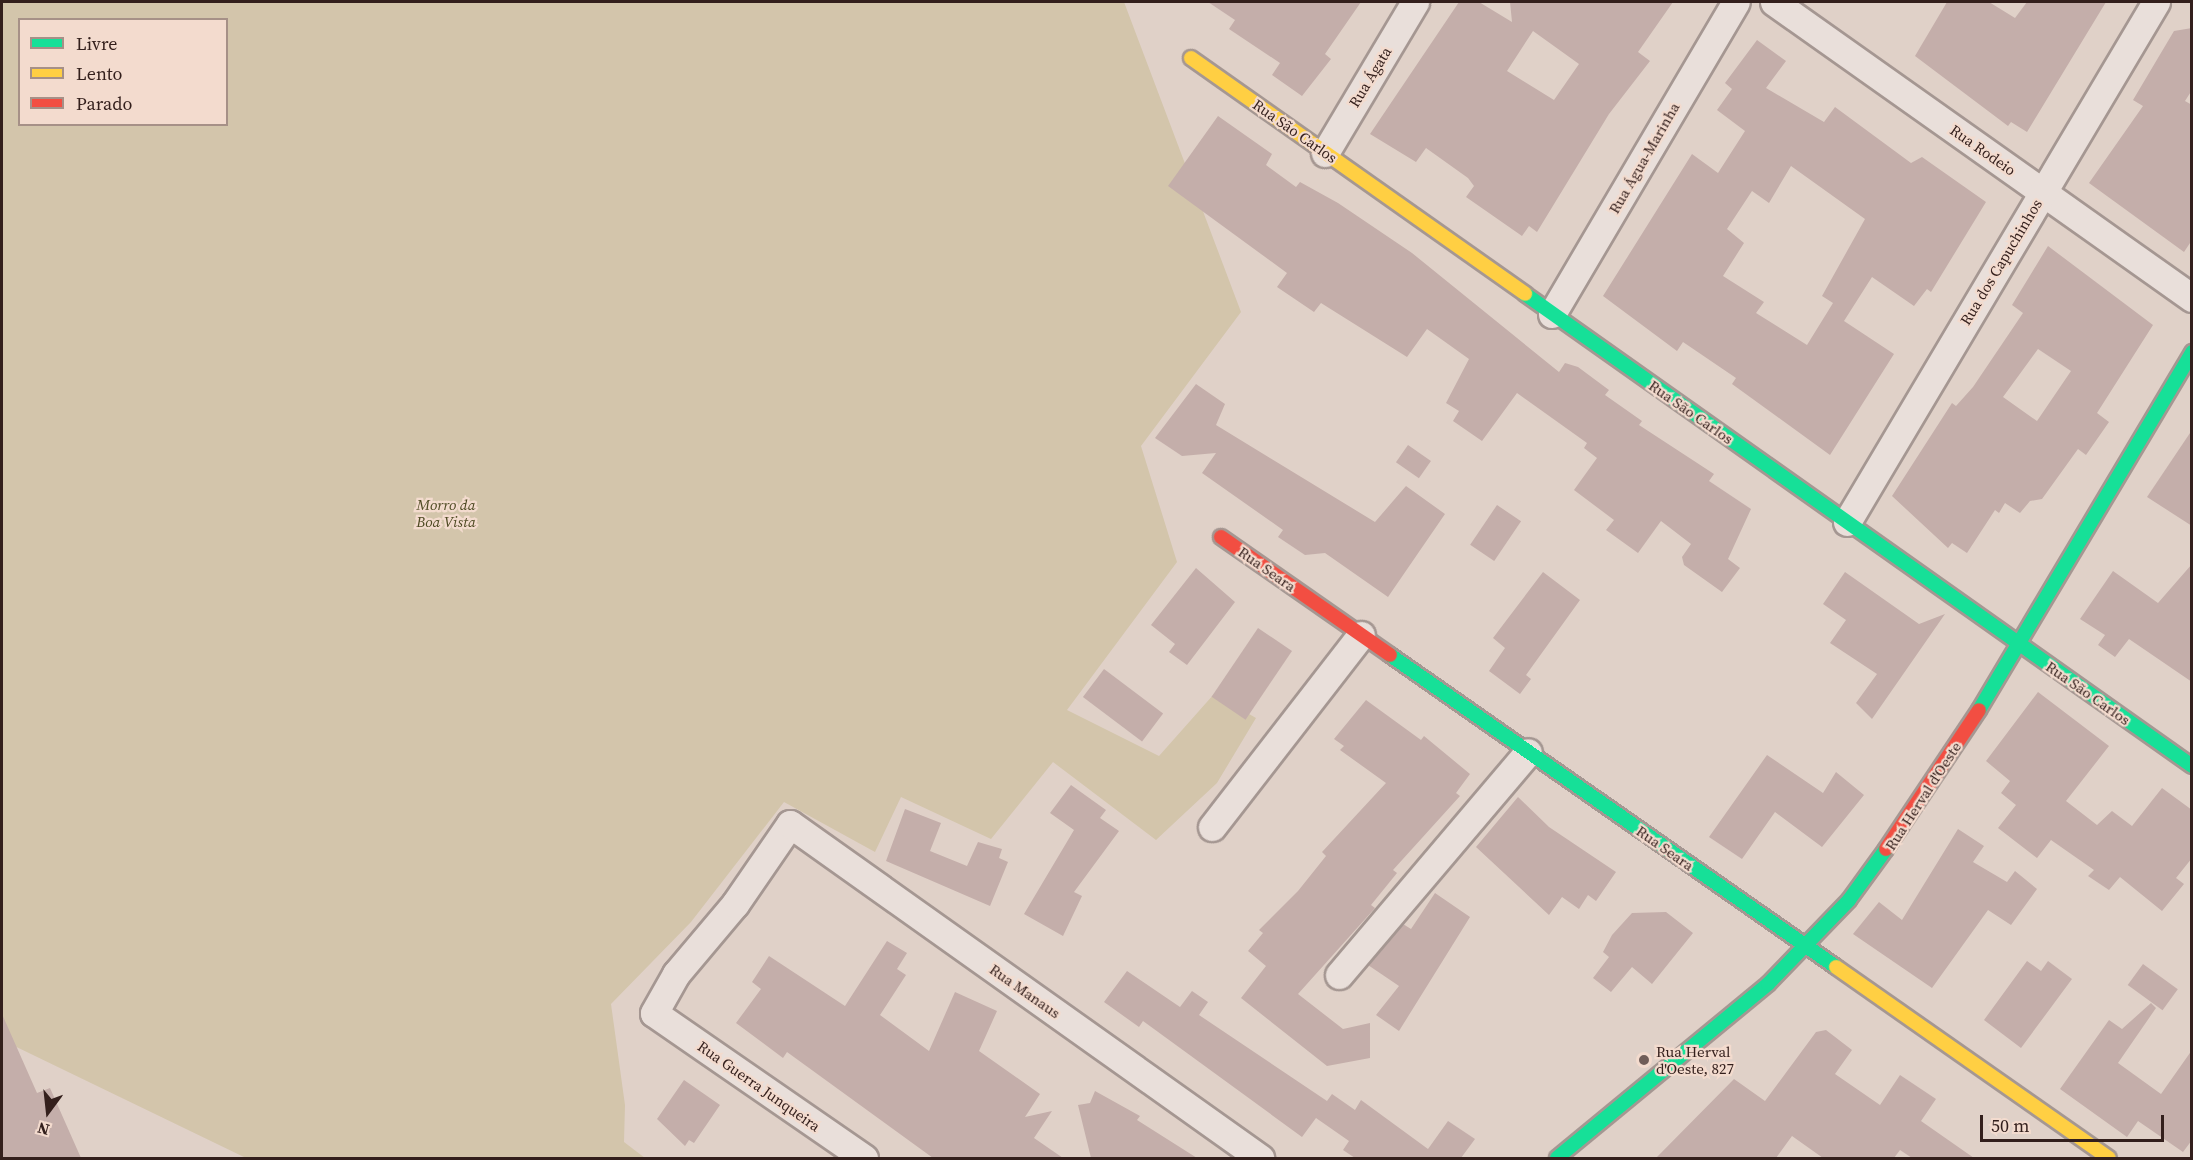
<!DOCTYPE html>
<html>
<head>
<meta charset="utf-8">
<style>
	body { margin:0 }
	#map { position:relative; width:2193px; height:1160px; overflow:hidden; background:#e0d1c8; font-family:"Source Serif 4",serif }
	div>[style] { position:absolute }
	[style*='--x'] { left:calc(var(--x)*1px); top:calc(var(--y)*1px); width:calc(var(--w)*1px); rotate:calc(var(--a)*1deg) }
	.green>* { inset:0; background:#d3c5ab }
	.building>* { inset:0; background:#c4aeaa; transform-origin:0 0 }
	.roads { filter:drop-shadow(2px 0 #a59792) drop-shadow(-2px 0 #a59792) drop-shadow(0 2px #a59792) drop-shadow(0 -2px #a59792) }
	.street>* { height:27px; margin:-13.5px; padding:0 13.5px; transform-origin:13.5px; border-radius:13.5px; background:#e9dfda }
	.fast>* { height:14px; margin:-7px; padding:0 7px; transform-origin:7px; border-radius:7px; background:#16e098 }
	.slow>* { height:14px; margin:-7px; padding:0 7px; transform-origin:7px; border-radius:7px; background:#ffcf43 }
	.jam>* { height:14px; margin:-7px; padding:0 7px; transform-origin:7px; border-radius:7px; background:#f24e42 }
	.dots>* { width:16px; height:16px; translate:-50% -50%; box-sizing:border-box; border:3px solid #f3dbce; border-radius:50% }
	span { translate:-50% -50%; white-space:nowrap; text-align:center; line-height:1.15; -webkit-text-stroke:4.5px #f3dbce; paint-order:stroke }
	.street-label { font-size:15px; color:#331f1c }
	.park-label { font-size:15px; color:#4e4a23; font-style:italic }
	.poi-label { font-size:15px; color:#331f1c }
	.left { translate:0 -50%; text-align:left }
	.frame { position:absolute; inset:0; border:3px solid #331f1c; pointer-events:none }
	.legend { position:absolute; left:18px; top:18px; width:210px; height:108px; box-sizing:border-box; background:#f3dbce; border:2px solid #a69087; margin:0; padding:8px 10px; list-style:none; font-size:18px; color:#331f1c }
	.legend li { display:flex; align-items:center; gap:12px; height:30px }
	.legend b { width:30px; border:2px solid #a69087 }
	.north { position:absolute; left:18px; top:1082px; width:60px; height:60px; -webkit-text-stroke:4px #f3dbce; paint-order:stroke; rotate:195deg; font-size:16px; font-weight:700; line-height:24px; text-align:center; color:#331f1c }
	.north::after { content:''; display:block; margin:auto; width:21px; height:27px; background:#331f1c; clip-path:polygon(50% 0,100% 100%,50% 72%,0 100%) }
	.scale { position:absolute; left:1980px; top:1115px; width:184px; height:27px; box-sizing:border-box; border:3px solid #331f1c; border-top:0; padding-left:8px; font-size:18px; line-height:21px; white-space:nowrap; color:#331f1c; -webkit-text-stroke:4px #f3dbce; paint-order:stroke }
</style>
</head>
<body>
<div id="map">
	<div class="green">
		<i style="clip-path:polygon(evenodd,2px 2px,1124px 2px,1241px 312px,1141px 446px,1177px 562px,1067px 710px,1159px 756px,1214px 694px,1256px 718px,1217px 783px,1156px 840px,1053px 762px,991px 839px,901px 797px,875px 852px,784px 802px,691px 922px,611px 1004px,625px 1105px,624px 1142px,645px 1158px,246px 1158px,2px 1040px,2px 2px,20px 20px,226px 20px,226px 124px,20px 124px,20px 20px)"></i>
	</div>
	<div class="building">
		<i style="clip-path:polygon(1208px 2px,1361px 2px,1325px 54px,1331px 59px,1302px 96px,1272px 75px,1280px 63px,1229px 29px,1235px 20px)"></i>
		<i style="clip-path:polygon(evenodd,1459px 2px,1479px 2px,1512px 22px,1510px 2px,1673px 2px,1638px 52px,1650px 61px,1609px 114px,1537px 232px,1529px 226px,1522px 236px,1466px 197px,1474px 186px,1468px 178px,1426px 148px,1416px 162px,1370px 134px,1459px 2px,1533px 31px,1579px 64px,1554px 100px,1507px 71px,1533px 31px)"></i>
		<i style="clip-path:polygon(1947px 2px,1989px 2px,2015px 18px,2027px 2px,2106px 2px,2027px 132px,2011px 122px,2008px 126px,1915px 56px)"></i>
		<i style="clip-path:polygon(2192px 28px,2192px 90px,2185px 101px,2192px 105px,2192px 240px,2184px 252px,2089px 183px,2143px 106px,2133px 100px,2174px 31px)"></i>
		<i style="clip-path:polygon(evenodd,1757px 40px,1786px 61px,1766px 88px,1824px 122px,1835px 107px,1911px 163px,1922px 157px,1986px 202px,1931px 292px,1927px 289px,1914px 306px,1872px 277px,1844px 321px,1894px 354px,1830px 455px,1732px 384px,1736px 378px,1683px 342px,1677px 351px,1603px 296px,1692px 154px,1718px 173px,1745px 131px,1717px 110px,1732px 89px,1725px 83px,1757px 40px,1791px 166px,1865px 219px,1822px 296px,1833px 303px,1807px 345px,1756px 313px,1764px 302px,1723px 276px,1744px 243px,1727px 229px,1752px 191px,1769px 203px,1791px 166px)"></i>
		<i style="clip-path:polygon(1218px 116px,1272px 154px,1266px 165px,1296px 187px,1300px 182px,1338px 203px,1412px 253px,1559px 372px,1565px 363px,1578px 367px,1609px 390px,1605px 395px,1642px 421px,1639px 425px,1714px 474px,1709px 481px,1751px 509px,1728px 559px,1740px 568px,1722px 592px,1684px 565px,1682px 557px,1691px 544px,1661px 521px,1638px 553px,1606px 530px,1614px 520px,1574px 490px,1597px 458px,1584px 448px,1587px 443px,1517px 393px,1482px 441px,1453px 421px,1459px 411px,1446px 403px,1469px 359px,1427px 329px,1407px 357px,1321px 303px,1314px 312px,1277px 287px,1287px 273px,1168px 186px)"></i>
		<i style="clip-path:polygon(evenodd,2048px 246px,2153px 325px,2097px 413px,2109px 422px,2086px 455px,2078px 449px,2042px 499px,2030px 501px,2020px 513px,2005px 503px,1999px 513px,1995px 510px,1967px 553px,1952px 543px,1948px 548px,1892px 496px,1952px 403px,1956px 406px,1973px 387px,2023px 313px,2012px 305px,2048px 246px,2038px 349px,2071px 371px,2037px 421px,2003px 397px,2038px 349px)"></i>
		<i style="clip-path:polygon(1196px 384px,1225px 404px,1216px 425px,1375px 522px,1406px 486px,1445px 514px,1388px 597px,1325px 553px,1305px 555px,1278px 537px,1283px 530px,1202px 473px,1216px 453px,1182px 456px,1155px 438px)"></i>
		<i style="clip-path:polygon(2192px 430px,2192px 526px,2147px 497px)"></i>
		<i style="left:1408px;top:445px;width:28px;height:21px;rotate:35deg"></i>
		<i style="left:1497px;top:505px;width:29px;height:48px;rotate:34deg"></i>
		<i style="clip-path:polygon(2192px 564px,2192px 682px,2129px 639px,2115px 657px,2098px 645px,2105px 635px,2080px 619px,2113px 571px,2158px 603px)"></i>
		<i style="clip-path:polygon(1196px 568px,1235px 602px,1187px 665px,1169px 652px,1175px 644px,1151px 625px)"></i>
		<i style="clip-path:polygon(1543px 572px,1580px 600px,1526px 675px,1531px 679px,1520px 694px,1489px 671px,1505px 648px,1493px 638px)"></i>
		<i style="clip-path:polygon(1845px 572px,1919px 624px,1945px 614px,1872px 719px,1856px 703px,1877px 674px,1830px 643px,1846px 620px,1823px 604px)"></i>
		<i style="left:1258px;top:628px;width:41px;height:83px;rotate:34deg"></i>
		<i style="left:1104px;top:669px;width:74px;height:35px;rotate:37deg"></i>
		<i style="clip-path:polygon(2038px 692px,2109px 746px,2066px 801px,2097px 825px,2112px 811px,2132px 826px,2162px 788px,2192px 810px,2192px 858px,2176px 878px,2184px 884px,2162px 911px,2120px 877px,2109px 890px,2088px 876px,2094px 870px,2051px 840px,2037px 858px,1998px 828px,2016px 805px,2001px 793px,2010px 781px,1986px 761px)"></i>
		<i style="clip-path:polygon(1366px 700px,1421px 740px,1424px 736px,1470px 774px,1456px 793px,1460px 796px,1393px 870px,1397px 873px,1371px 905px,1375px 908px,1298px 994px,1343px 1029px,1370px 1023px,1370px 1058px,1327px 1066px,1241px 998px,1266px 966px,1248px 951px,1263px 933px,1259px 930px,1298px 891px,1326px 856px,1322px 852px,1386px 783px,1340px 750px,1344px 746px,1334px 739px)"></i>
		<i style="clip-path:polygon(1767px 755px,1823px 793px,1836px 772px,1864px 795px,1822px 847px,1775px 812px,1742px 859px,1709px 837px)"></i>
		<i style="clip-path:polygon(1071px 785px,1106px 810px,1100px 818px,1119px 831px,1074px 892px,1082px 896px,1063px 936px,1024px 914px,1074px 830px,1050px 813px)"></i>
		<i style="clip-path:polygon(1518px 797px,1549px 827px,1616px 872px,1596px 901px,1588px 895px,1579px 909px,1562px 897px,1549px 915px,1476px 847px)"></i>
		<i style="clip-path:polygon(905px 809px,941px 823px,930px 851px,967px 866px,978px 842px,1002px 849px,999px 858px,1008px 862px,990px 906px,886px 861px)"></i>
		<i style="clip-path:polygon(1958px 829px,1984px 846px,1973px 862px,2007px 882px,2015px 871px,2037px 889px,2011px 925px,1988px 910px,1932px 988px,1853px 934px,1879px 902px,1902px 920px)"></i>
		<i style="clip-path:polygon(1435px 893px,1470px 917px,1399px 1031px,1376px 1015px,1399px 986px,1368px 965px,1403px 924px,1411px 929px)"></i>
		<i style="clip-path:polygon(1666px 912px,1693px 933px,1652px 984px,1632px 967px,1611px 992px,1593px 978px,1609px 957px,1603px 952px,1612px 935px,1632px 913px)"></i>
		<i style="clip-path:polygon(887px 941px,907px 953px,897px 969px,906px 975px,880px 1015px,929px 1051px,955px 992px,997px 1011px,979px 1051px,1040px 1094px,1025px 1117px,1052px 1111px,1034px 1138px,1063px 1158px,933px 1158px,787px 1052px,783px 1058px,736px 1023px,761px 989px,752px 982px,769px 956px,845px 1006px)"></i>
		<i style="clip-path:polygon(2027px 961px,2041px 971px,2048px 961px,2072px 979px,2021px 1048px,1984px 1020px)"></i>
		<i style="left:2143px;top:964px;width:43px;height:26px;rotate:36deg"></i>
		<i style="clip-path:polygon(1127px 971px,1180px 1007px,1192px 991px,1208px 1002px,1199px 1015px,1327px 1101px,1332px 1094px,1355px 1110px,1361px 1100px,1428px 1149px,1448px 1121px,1475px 1139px,1461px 1158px,1355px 1158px,1343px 1150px,1349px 1141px,1316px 1118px,1302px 1137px,1143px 1021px,1139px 1027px,1104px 1002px)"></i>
		<i style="clip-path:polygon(2151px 1003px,2156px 1008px,2118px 1063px,2161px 1094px,2192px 1050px,2192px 1140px,2183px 1152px,2138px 1121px,2127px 1137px,2060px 1089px,2109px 1020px,2122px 1029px)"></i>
		<i style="clip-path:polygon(2px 1014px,37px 1093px,50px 1088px,81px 1158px,2px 1158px)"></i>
		<i style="clip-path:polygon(1826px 1030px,1852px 1050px,1835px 1074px,1880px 1105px,1900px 1075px,1936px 1099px,1921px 1121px,1974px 1158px,1912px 1158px,1900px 1150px,1894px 1158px,1823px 1158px,1792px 1136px,1776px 1158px,1656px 1158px,1734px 1079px,1765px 1101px,1816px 1032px)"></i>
		<i style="clip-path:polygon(684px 1080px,720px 1105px,694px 1143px,689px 1140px,685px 1146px,657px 1119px)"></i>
		<i style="clip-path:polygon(1095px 1091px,1140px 1116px,1137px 1120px,1197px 1158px,1091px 1158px,1078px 1105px,1090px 1103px)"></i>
	</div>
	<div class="roads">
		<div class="street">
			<i style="--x:1774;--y:2;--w:512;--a:35.3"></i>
			<i style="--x:1325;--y:153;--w:176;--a:-59.2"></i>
			<i style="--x:1552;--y:314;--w:362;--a:-59.5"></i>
			<i style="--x:1847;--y:522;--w:605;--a:-59.28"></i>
			<i style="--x:1212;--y:827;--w:243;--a:-52.2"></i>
			<i style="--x:1339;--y:975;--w:292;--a:-49.7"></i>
			<i style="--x:864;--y:1158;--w:255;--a:-145.4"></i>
			<i style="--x:654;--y:1013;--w:45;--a:-60.6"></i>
			<i style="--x:676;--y:974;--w:92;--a:-49.9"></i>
			<i style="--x:735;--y:904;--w:97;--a:-55.5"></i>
			<i style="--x:790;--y:824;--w:577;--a:35.4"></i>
		</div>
		<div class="fast">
			<i style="--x:1525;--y:294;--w:817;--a:35.28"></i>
			<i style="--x:1390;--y:655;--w:544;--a:34.97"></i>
			<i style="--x:1979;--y:710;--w:417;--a:-59.2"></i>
			<i style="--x:1557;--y:1158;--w:273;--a:-39.5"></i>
			<i style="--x:1768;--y:984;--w:117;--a:-46"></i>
			<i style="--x:1849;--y:900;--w:63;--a:-54"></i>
		</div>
		<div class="slow">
			<i style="--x:1191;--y:58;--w:409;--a:35.2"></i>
			<i style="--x:1836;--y:967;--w:333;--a:35"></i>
		</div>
		<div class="jam">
			<i style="--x:1221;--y:537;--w:206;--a:34.9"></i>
			<i style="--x:1886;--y:849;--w:167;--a:-56.2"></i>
		</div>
	</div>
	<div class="dots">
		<i style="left:1644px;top:1060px;background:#705d58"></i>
	</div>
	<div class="street-label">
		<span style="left:1370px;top:77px;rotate:-59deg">Rua Ágata</span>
		<span style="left:1295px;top:131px;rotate:35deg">Rua São Carlos</span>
		<span style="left:1983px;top:150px;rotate:35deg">Rua Rodeio</span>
		<span style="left:1644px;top:158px;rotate:-60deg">Rua Água-Marinha</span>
		<span style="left:2001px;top:262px;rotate:-59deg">Rua dos Capuchinhos</span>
		<span style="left:1691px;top:412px;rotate:35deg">Rua São Carlos</span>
		<span style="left:1267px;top:569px;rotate:35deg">Rua Seara</span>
		<span style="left:2088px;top:693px;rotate:35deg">Rua São Carlos</span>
		<span style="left:1923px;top:796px;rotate:-57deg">Rua Herval d'Oeste</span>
		<span style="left:1665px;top:848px;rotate:35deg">Rua Seara</span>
		<span style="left:1025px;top:991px;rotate:35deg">Rua Manaus</span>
		<span style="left:759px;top:1086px;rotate:35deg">Rua Guerra Junqueira</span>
	</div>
	<div class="park-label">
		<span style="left:446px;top:513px">Morro da<br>Boa Vista</span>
	</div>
	<div class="poi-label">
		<span class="left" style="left:1656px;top:1060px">Rua Herval<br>d'Oeste, 827</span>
	</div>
	<div class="frame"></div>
	<ul class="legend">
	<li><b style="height:8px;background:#16e098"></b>Livre</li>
	<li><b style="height:8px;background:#ffcf43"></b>Lento</li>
	<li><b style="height:8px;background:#f24e42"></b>Parado</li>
	</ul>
	<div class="north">N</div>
	<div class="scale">50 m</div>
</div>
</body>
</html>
